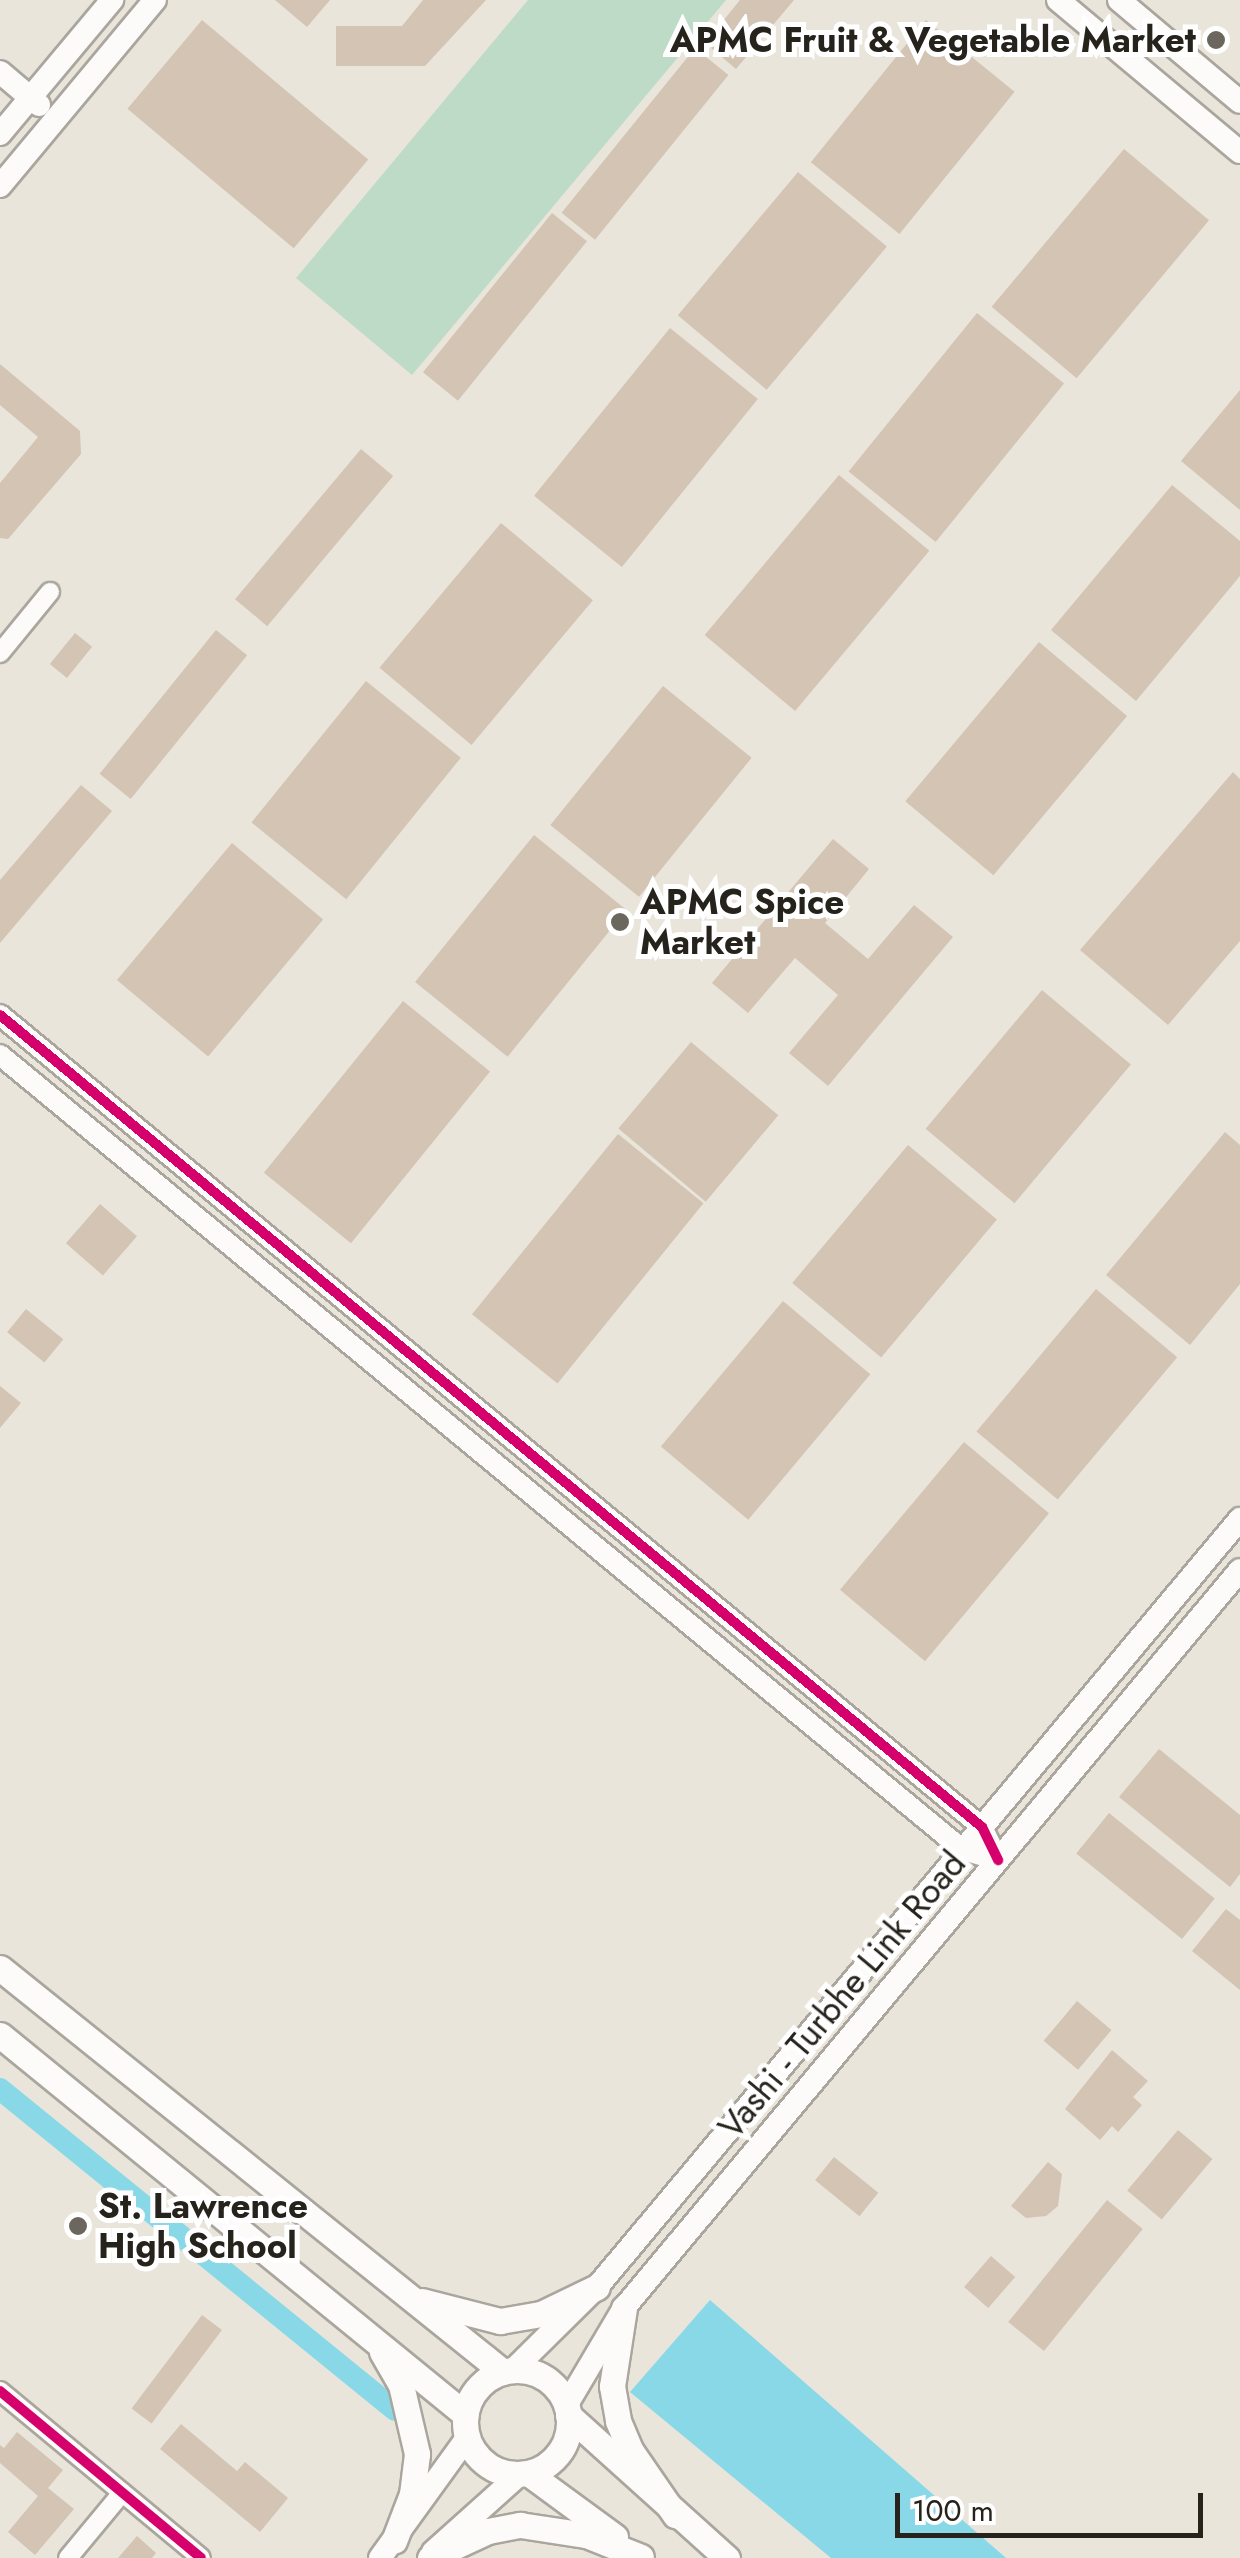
<!DOCTYPE html>
<html>
<head>
<meta charset="utf-8">
<style>
	body { margin:0 }
	#map { position:relative; width:1240px; height:2558px; overflow:hidden; background:#eae5db; font-family:Jost,sans-serif }
	div>[style] { position:absolute }
	[style*='--x'] { left:calc(var(--x)*1px); top:calc(var(--y)*1px); width:calc(var(--w)*1px); rotate:calc(var(--a)*1deg) }
	.green>* { inset:0; background:#bedbc7 }
	.water>* { inset:0; background:#89d8e7 }
	.canal>* { height:22px; margin:-11px; padding:0 11px; transform-origin:11px; border-radius:11px; background:#89d8e7 }
	.building>* { inset:0; background:#d3c4b4; transform-origin:0 0 }
	.roads { filter:drop-shadow(2px 0 #aaa69e) drop-shadow(-2px 0 #aaa69e) drop-shadow(0 2px #aaa69e) drop-shadow(0 -2px #aaa69e) }
	.minor>* { height:18px; margin:-9px; padding:0 9px; transform-origin:9px; border-radius:9px; background:#fcfbfa }
	.tertiary>* { height:20px; margin:-10px; padding:0 10px; transform-origin:10px; border-radius:10px; background:#fcfbfa }
	.secondary>* { height:22px; margin:-11px; padding:0 11px; transform-origin:11px; border-radius:11px; background:#fcfbfa }
	.primary>* { height:25px; margin:-12.5px; padding:0 12.5px; transform-origin:12.5px; border-radius:12.5px; background:#fcfbfa }
	.primary>.ring { margin:-12.5px; padding:0; box-sizing:content-box; background:none; border:25px solid #fcfbfa; border-radius:50% }
	.cycleway>* { height:10px; margin:-5px; padding:0 5px; transform-origin:5px; border-radius:5px; background:#d6006c }
	.dots>* { width:28px; height:28px; translate:-50% -50%; box-sizing:border-box; border:5px solid #fff; border-radius:50% }
	span { translate:-50% -50%; white-space:nowrap; text-align:center; line-height:1.15; -webkit-text-stroke:10px #fff; paint-order:stroke }
	.poi-label { font-size:35px; color:#26231c; font-weight:700 }
	.right { translate:-100% -50%; text-align:right }
	.left { translate:0 -50%; text-align:left }
	.street-label { font-size:35px; color:#26231c }
	.scale { position:absolute; left:895px; top:2493px; width:308px; height:45px; box-sizing:border-box; border:5px solid #26231c; border-top:0; padding-left:12px; font-size:30px; line-height:35px; white-space:nowrap; color:#26231c; -webkit-text-stroke:8px #fff; paint-order:stroke }
</style>
</head>
<body>
<div id="map">
	<div class="green">
		<i style="clip-path:polygon(528px 0,726px 0,412px 375px,296px 278px)"></i>
	</div>
	<div class="water">
		<i style="clip-path:polygon(710px 2300px,1006px 2558px,831px 2558px,630px 2392px)"></i>
	</div>
	<div class="canal">
		<i style="--x:0;--y:2089;--w:509;--a:39.1"></i>
	</div>
	<div class="building">
		<i style="clip-path:polygon(275px 0,330px 0,307px 27px)"></i>
		<i style="clip-path:polygon(423px 0,486px 0,425px 66px,336px 66px,336px 26px,402px 26px)"></i>
		<i style="clip-path:polygon(740px 0,794px 0,736px 69px,705px 43px)"></i>
		<i style="left:202px;top:20px;width:217px;height:116px;rotate:40deg"></i>
		<i style="left:926px;top:20px;width:114px;height:183px;rotate:39deg"></i>
		<i style="left:695px;top:48px;width:43px;height:212px;rotate:39deg"></i>
		<i style="left:1124px;top:149px;width:111px;height:206px;rotate:40deg"></i>
		<i style="left:798px;top:172px;width:116px;height:187px;rotate:40deg"></i>
		<i style="left:552px;top:213px;width:45px;height:205px;rotate:39deg"></i>
		<i style="left:977px;top:313px;width:112px;height:204px;rotate:39deg"></i>
		<i style="left:670px;top:328px;width:113px;height:216px;rotate:39deg"></i>
		<i style="clip-path:polygon(0 364px,80px 431px,81px 454px,8px 539px,0 538px,0 483px,38px 437px,0 405px)"></i>
		<i style="clip-path:polygon(1240px 390px,1240px 510px,1181px 461px)"></i>
		<i style="left:361px;top:449px;width:42px;height:196px;rotate:40deg"></i>
		<i style="left:839px;top:475px;width:118px;height:209px;rotate:40deg"></i>
		<i style="clip-path:polygon(1172px 485px,1240px 541px,1240px 576px,1136px 701px,1051px 630px)"></i>
		<i style="left:501px;top:523px;width:120px;height:189px;rotate:40deg"></i>
		<i style="left:216px;top:630px;width:40px;height:185px;rotate:39deg"></i>
		<i style="left:75px;top:633px;width:22px;height:40px;rotate:39deg"></i>
		<i style="left:1039px;top:642px;width:115px;height:208px;rotate:40deg"></i>
		<i style="left:366px;top:681px;width:122px;height:182px;rotate:39deg"></i>
		<i style="left:663px;top:686px;width:114px;height:179px;rotate:39deg"></i>
		<i style="clip-path:polygon(1233px 772px,1240px 779px,1240px 941px,1168px 1025px,1080px 950px)"></i>
		<i style="clip-path:polygon(81px 785px,112px 811px,0 943px,0 880px)"></i>
		<i style="left:534px;top:835px;width:119px;height:189px;rotate:39deg"></i>
		<i style="clip-path:polygon(833px 839px,869px 869px,825px 923px,868px 959px,914px 905px,953px 937px,828px 1086px,789px 1053px,838px 995px,795px 958px,748px 1013px,712px 983px)"></i>
		<i style="left:232px;top:843px;width:119px;height:179px;rotate:40deg"></i>
		<i style="left:1042px;top:990px;width:116px;height:181px;rotate:40deg"></i>
		<i style="left:403px;top:1001px;width:112px;height:221px;rotate:39deg"></i>
		<i style="left:691px;top:1042px;width:114px;height:113px;rotate:40deg"></i>
		<i style="clip-path:polygon(1225px 1132px,1240px 1145px,1240px 1284px,1190px 1345px,1106px 1275px)"></i>
		<i style="left:618px;top:1134px;width:110px;height:232px;rotate:39deg"></i>
		<i style="left:908px;top:1145px;width:116px;height:180px;rotate:40deg"></i>
		<i style="left:100px;top:1204px;width:49px;height:52px;rotate:41deg"></i>
		<i style="left:1096px;top:1289px;width:106px;height:186px;rotate:40deg"></i>
		<i style="left:783px;top:1301px;width:114px;height:190px;rotate:40deg"></i>
		<i style="left:26px;top:1309px;width:48px;height:30px;rotate:39deg"></i>
		<i style="clip-path:polygon(0 1386px,21px 1403px,0 1428px)"></i>
		<i style="left:964px;top:1442px;width:111px;height:193px;rotate:40deg"></i>
		<i style="clip-path:polygon(1159px 1749px,1240px 1815px,1240px 1874px,1230px 1887px,1119px 1797px)"></i>
		<i style="left:1109px;top:1813px;width:136px;height:52px;rotate:39deg"></i>
		<i style="clip-path:polygon(1226px 1909px,1240px 1920px,1240px 1990px,1192px 1951px)"></i>
		<i style="left:1077px;top:2001px;width:45px;height:52px;rotate:40deg"></i>
		<i style="clip-path:polygon(1112px 2050px,1148px 2081px,1133px 2097px,1142px 2105px,1118px 2132px,1112px 2126px,1100px 2140px,1065px 2109px)"></i>
		<i style="left:1178px;top:2130px;width:45px;height:79px;rotate:40deg"></i>
		<i style="left:834px;top:2157px;width:57px;height:30px;rotate:39deg"></i>
		<i style="clip-path:polygon(1048px 2162px,1062px 2174px,1058px 2206px,1046px 2216px,1026px 2218px,1011px 2206px)"></i>
		<i style="left:1107px;top:2200px;width:46px;height:157px;rotate:39deg"></i>
		<i style="left:991px;top:2256px;width:32px;height:41px;rotate:41deg"></i>
		<i style="left:202px;top:2315px;width:25px;height:117px;rotate:37deg"></i>
		<i style="clip-path:polygon(181px 2424px,237px 2471px,245px 2462px,288px 2498px,260px 2532px,160px 2449px)"></i>
		<i style="clip-path:polygon(17px 2432px,63px 2470px,48px 2488px,74px 2509px,35px 2555px,8px 2532px,38px 2496px,0 2463px,0 2445px,4px 2448px)"></i>
		<i style="clip-path:polygon(137px 2536px,156px 2553px,152px 2558px,118px 2558px)"></i>
	</div>
	<div class="roads">
		<div class="minor">
			<i style="--x:0;--y:653;--w:79;--a:-50.7"></i>
			<i style="--x:0;--y:2391;--w:261;--a:39.7"></i>
			<i style="--x:68;--y:2558;--w:85;--a:-50.3"></i>
		</div>
		<div class="tertiary">
			<i style="--x:0;--y:1015;--w:1274;--a:39.59"></i>
			<i style="--x:982;--y:1827;--w:37;--a:64"></i>
			<i style="--x:0;--y:1055;--w:1249;--a:39.54"></i>
			<i style="--x:963;--y:1850;--w:36;--a:16"></i>
		</div>
		<div class="secondary">
			<i style="--x:1058;--y:0;--w:237;--a:39.9"></i>
			<i style="--x:1119;--y:0;--w:158;--a:40.1"></i>
			<i style="--x:0;--y:72;--w:51;--a:40.2"></i>
			<i style="--x:0;--y:134;--w:175;--a:-50.1"></i>
			<i style="--x:0;--y:186;--w:242;--a:-50.2"></i>
			<i style="--x:512;--y:2371;--w:120;--a:-44.7"></i>
			<i style="--x:597;--y:2287;--w:1002;--a:-50.06"></i>
			<i style="--x:566;--y:2406;--w:114;--a:-59.4"></i>
			<i style="--x:624;--y:2308;--w:961;--a:-50.15"></i>
			<i style="--x:433;--y:2552;--w:117;--a:-41.9"></i>
			<i style="--x:380;--y:2558;--w:148;--a:-54.1"></i>
		</div>
		<div class="primary">
			<i style="--x:0;--y:1968;--w:645;--a:38.77"></i>
			<i style="--x:0;--y:2035;--w:601;--a:39.2"></i>
			<i style="--x:422;--y:2301;--w:81;--a:14.4"></i>
			<i style="--x:500;--y:2321;--w:42;--a:-9.7"></i>
			<i style="--x:541;--y:2314;--w:62;--a:-25.7"></i>
			<i style="--x:624;--y:2308;--w:79;--a:98.7"></i>
			<i style="--x:612;--y:2386;--w:36;--a:80"></i>
			<i style="--x:618;--y:2421;--w:33;--a:67"></i>
			<i style="--x:631;--y:2451;--w:78;--a:55.5"></i>
			<i style="--x:382;--y:2352;--w:38;--a:60"></i>
			<i style="--x:401;--y:2385;--w:71;--a:76.9"></i>
			<i style="--x:417;--y:2454;--w:40;--a:97.1"></i>
			<i style="--x:412;--y:2494;--w:50;--a:111"></i>
			<i class="ring" style="left:465px;top:2370px;width:79px;height:79px"></i>
			<i style="--x:568;--y:2415;--w:214;--a:42"></i>
			<i style="--x:528;--y:2473;--w:108;--a:36.3"></i>
			<i style="--x:430;--y:2558;--w:64;--a:-25"></i>
			<i style="--x:488;--y:2531;--w:33;--a:-11"></i>
			<i style="--x:520;--y:2525;--w:67;--a:8.6"></i>
			<i style="--x:586;--y:2535;--w:59;--a:21.8"></i>
		</div>
	</div>
	<div class="cycleway">
		<i style="--x:0;--y:1015;--w:1274;--a:39.59"></i>
		<i style="--x:982;--y:1827;--w:37;--a:64"></i>
		<i style="--x:0;--y:2391;--w:261;--a:39.7"></i>
	</div>
	<div class="dots">
		<i style="left:1216px;top:40px;background:#6b675f"></i>
		<i style="left:620px;top:922px;background:#6b675f"></i>
		<i style="left:78px;top:2226px;background:#6b675f"></i>
	</div>
	<div class="poi-label">
		<span class="right" style="left:1196px;top:40px">APMC Fruit &amp; Vegetable Market</span>
		<span class="left" style="left:640px;top:922px">APMC Spice<br>Market</span>
		<span class="left" style="left:98px;top:2226px">St. Lawrence<br>High School</span>
	</div>
	<div class="street-label">
		<span style="left:842px;top:1995px;rotate:-50deg">Vashi - Turbhe Link Road</span>
	</div>
	<div class="scale">100 m</div>
</div>
</body>
</html>
